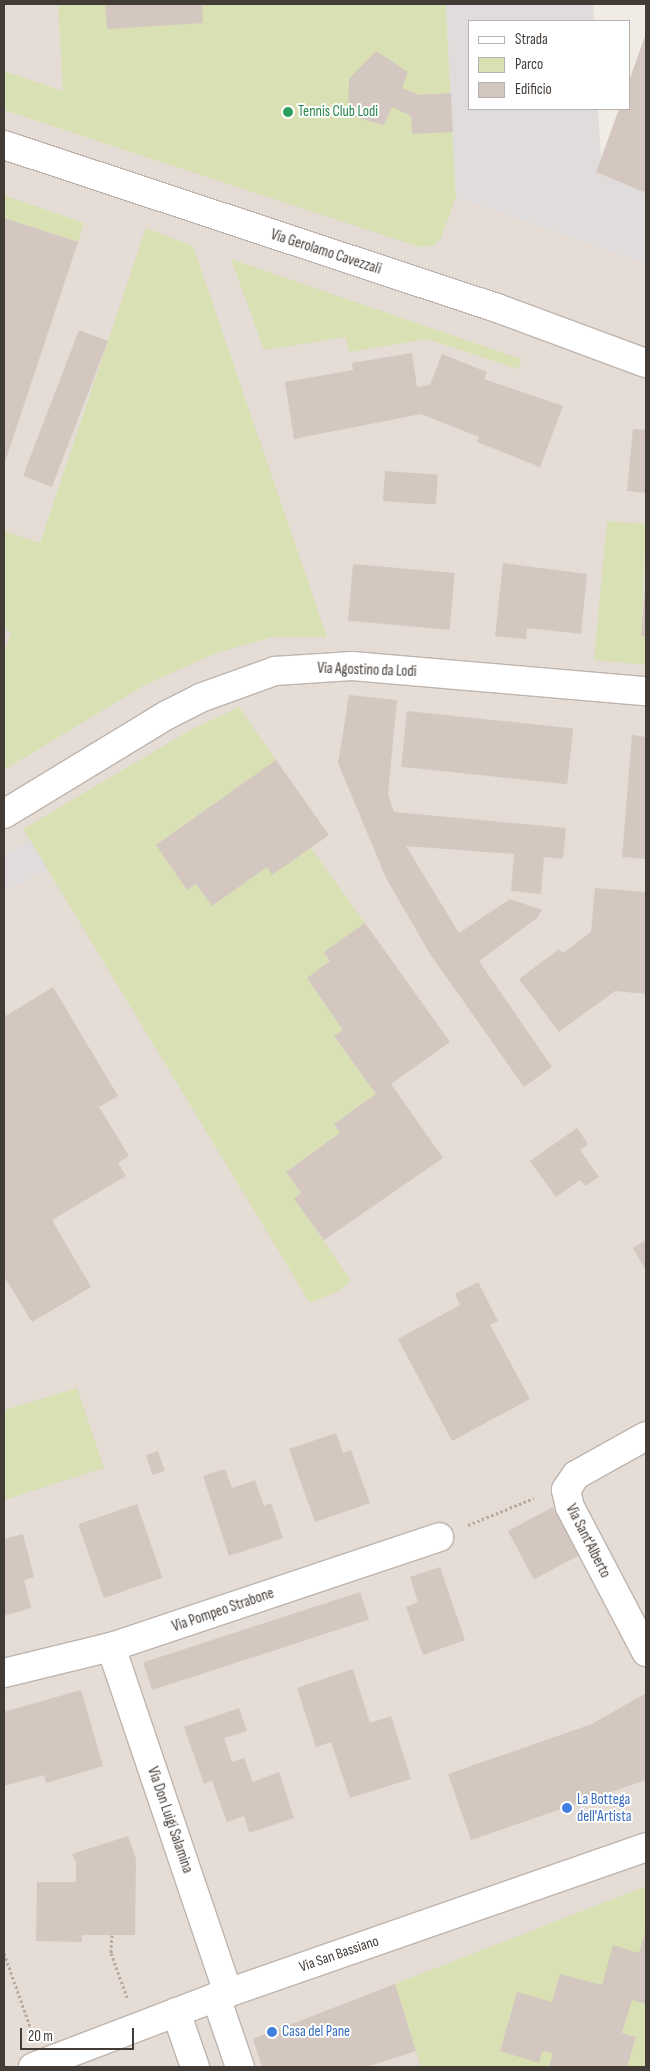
<!DOCTYPE html>
<html>
<head>
<meta charset="utf-8">
<style>
	body { margin:0 }
	#map { position:relative; width:650px; height:2071px; overflow:hidden; background:#f1ebe6; font-family:"Sofia Sans Condensed",sans-serif }
	div>[style] { position:absolute }
	[style*='--x'] { left:calc(var(--x)*1px); top:calc(var(--y)*1px); width:calc(var(--w)*1px); rotate:calc(var(--a)*1deg) }
	.residential>* { inset:0; background:#e4dcd5 }
	.green>* { inset:0; background:#d8e0b4 }
	.parking>* { inset:0; background:#dfdcdb }
	.building>* { inset:0; background:#d4c7c0; transform-origin:0 0 }
	.path>* { height:3px; margin-top:-1.5px; transform-origin:0; background:repeating-linear-gradient(90deg,#bba99d 0 2.5px,transparent 0 5px) }
	.roads { filter:drop-shadow(1px 0 #beb4ad) drop-shadow(-1px 0 #beb4ad) drop-shadow(0 1px #beb4ad) drop-shadow(0 -1px #beb4ad) }
	.minor>* { height:28px; margin:-14px; padding:0 14px; transform-origin:14px; border-radius:14px; background:#fff }
	.tertiary>* { height:28px; margin:-14px; padding:0 14px; transform-origin:14px; border-radius:14px; background:#fff }
	.dots>* { width:14px; height:14px; translate:-50% -50%; box-sizing:border-box; border:2px solid #fff; border-radius:50% }
	span { translate:-50% -50%; white-space:nowrap; text-align:center; line-height:1.15; -webkit-text-stroke:4px #fff; paint-order:stroke }
	.leisure-label { font-size:15px; color:#27864d }
	.left { translate:0 -50%; text-align:left }
	.street-label { font-size:15px; color:#433b36 }
	.shop-label { font-size:15px; color:#366cbe }
	.frame { position:absolute; inset:0; border:5px solid #433b36; pointer-events:none }
	.legend { position:absolute; left:468px; top:20px; width:162px; height:90px; box-sizing:border-box; background:#fff; border:1px solid #b4b1af; margin:0; padding:6px 9px; list-style:none; font-size:15px; color:#433b36 }
	.legend li { display:flex; align-items:center; gap:10px; height:25px }
	.legend b { width:25px; border:1px solid #b4b1af }
	.scale { position:absolute; left:20px; top:2028px; width:114px; height:22px; box-sizing:border-box; border:2px solid #433b36; border-top:0; padding-left:6px; font-size:15px; line-height:18px; white-space:nowrap; color:#433b36; -webkit-text-stroke:4px #fff; paint-order:stroke }
</style>
</head>
<body>
<div id="map">
	<div class="residential">
		<i style="clip-path:polygon(4px 4px,58px 4px,64px 92px,446px 220px,456px 197px,646px 264px,646px 2067px,4px 2067px)"></i>
	</div>
	<div class="green">
		<i style="clip-path:polygon(58px 4px,446px 4px,456px 197px,441px 238px,433px 246px,419px 247px,4px 110px,4px 71px,63px 91px)"></i>
		<i style="clip-path:polygon(4px 195px,84px 223px,78px 242px,4px 218px)"></i>
		<i style="clip-path:polygon(146px 228px,193px 246px,327px 637px,273px 637px,216px 653px,145px 685px,4px 770px,4px 653px,11px 632px,4px 629px,4px 531px,40px 543px)"></i>
		<i style="clip-path:polygon(231px 259px,515px 357px,522px 359px,518px 369px,427px 339px,349px 352px,346px 337px,264px 350px)"></i>
		<i style="clip-path:polygon(607px 521px,646px 524px,641px 636px,646px 637px,646px 665px,594px 660px)"></i>
		<i style="clip-path:polygon(239px 707px,276px 760px,156px 845px,187px 890px,196px 884px,212px 905px,267px 867px,272px 874px,311px 848px,365px 923px,324px 952px,330px 961px,307px 978px,343px 1030px,334px 1036px,376px 1094px,334px 1124px,340px 1133px,286px 1172px,301px 1193px,295px 1199px,351px 1281px,337px 1292px,310px 1303px,23px 829px,192px 729px)"></i>
		<i style="clip-path:polygon(77px 1388px,104px 1468px,4px 1500px,4px 1410px)"></i>
		<i style="clip-path:polygon(646px 1886px,646px 2067px,421px 2067px,395px 1984px)"></i>
	</div>
	<div class="parking">
		<i style="clip-path:polygon(446px 4px,593px 4px,594px 21px,469px 21px,469px 109px,598px 109px,601px 158px,596px 172px,646px 193px,646px 264px,456px 197px)"></i>
		<i style="clip-path:polygon(30px 840px,47px 868px,5px 893px,4px 855px)"></i>
	</div>
	<div class="building">
		<i style="clip-path:polygon(105px 4px,202px 4px,203px 23px,107px 29px)"></i>
		<i style="clip-path:polygon(646px 33px,646px 193px,596px 172px,619px 109px,629px 109px,629px 81px)"></i>
		<i style="clip-path:polygon(376px 51px,408px 72px,402px 88px,419px 95px,451px 93px,453px 132px,412px 134px,411px 116px,392px 107px,384px 125px,348px 115px,349px 79px)"></i>
		<i style="clip-path:polygon(4px 218px,78px 242px,4px 465px)"></i>
		<i style="left:79px;top:330px;width:31px;height:156px;rotate:21deg"></i>
		<i style="clip-path:polygon(412px 353px,417px 387px,430px 385px,442px 354px,487px 372px,484px 379px,563px 406px,540px 467px,477px 442px,479px 437px,421px 414px,294px 439px,285px 382px,353px 370px,352px 363px)"></i>
		<i style="clip-path:polygon(633px 429px,646px 430px,646px 493px,627px 491px)"></i>
		<i style="left:385px;top:471px;width:53px;height:30px;rotate:4deg"></i>
		<i style="clip-path:polygon(503px 563px,587px 574px,581px 634px,527px 628px,526px 639px,495px 636px)"></i>
		<i style="left:353px;top:564px;width:102px;height:57px;rotate:5deg"></i>
		<i style="clip-path:polygon(645px 588px,646px 588px,646px 637px,641px 636px)"></i>
		<i style="clip-path:polygon(349px 695px,397px 700px,388px 794px,394px 812px,566px 828px,563px 859px,544px 857px,541px 894px,511px 891px,514px 854px,406px 846px,459px 933px,510px 899px,542px 910px,537px 918px,479px 961px,552px 1067px,524px 1087px,430px 954px,386px 878px,338px 763px)"></i>
		<i style="left:407px;top:711px;width:167px;height:56px;rotate:6deg"></i>
		<i style="clip-path:polygon(632px 735px,646px 737px,646px 859px,622px 857px)"></i>
		<i style="clip-path:polygon(276px 760px,329px 835px,272px 875px,267px 867px,212px 906px,196px 884px,187px 890px,156px 845px)"></i>
		<i style="clip-path:polygon(595px 888px,646px 892px,646px 994px,615px 991px,559px 1032px,519px 979px,559px 949px,563px 953px,591px 932px)"></i>
		<i style="clip-path:polygon(365px 923px,450px 1042px,391px 1084px,443px 1158px,324px 1240px,294px 1199px,301px 1193px,286px 1172px,340px 1133px,334px 1124px,376px 1094px,334px 1036px,343px 1030px,307px 978px,330px 961px,324px 952px)"></i>
		<i style="clip-path:polygon(53px 987px,118px 1096px,99px 1107px,129px 1156px,118px 1163px,126px 1176px,52px 1220px,91px 1287px,32px 1322px,4px 1276px,4px 1017px)"></i>
		<i style="clip-path:polygon(577px 1128px,588px 1144px,580px 1150px,599px 1177px,585px 1186px,580px 1180px,556px 1197px,530px 1161px)"></i>
		<i style="clip-path:polygon(646px 1240px,646px 1271px,633px 1248px)"></i>
		<i style="clip-path:polygon(478px 1282px,498px 1321px,490px 1325px,530px 1399px,452px 1441px,398px 1339px,460px 1305px,455px 1294px)"></i>
		<i style="clip-path:polygon(336px 1433px,343px 1453px,351px 1450px,370px 1503px,315px 1522px,289px 1449px)"></i>
		<i style="left:158px;top:1451px;width:21px;height:13px;rotate:71deg"></i>
		<i style="clip-path:polygon(225px 1469px,232px 1488px,255px 1480px,264px 1506px,271px 1503px,283px 1538px,229px 1556px,203px 1476px)"></i>
		<i style="left:137px;top:1504px;width:78px;height:62px;rotate:71deg"></i>
		<i style="left:553px;top:1507px;width:55px;height:51px;rotate:62deg"></i>
		<i style="clip-path:polygon(23px 1534px,34px 1577px,24px 1580px,31px 1608px,4px 1616px,4px 1539px)"></i>
		<i style="clip-path:polygon(440px 1567px,465px 1640px,423px 1655px,406px 1607px,418px 1602px,410px 1577px)"></i>
		<i style="left:360px;top:1592px;width:29px;height:228px;rotate:72deg"></i>
		<i style="clip-path:polygon(353px 1669px,370px 1723px,391px 1716px,411px 1779px,350px 1798px,331px 1742px,316px 1747px,297px 1688px)"></i>
		<i style="clip-path:polygon(81px 1690px,103px 1766px,46px 1783px,44px 1775px,4px 1786px,4px 1712px)"></i>
		<i style="clip-path:polygon(646px 1693px,646px 1780px,471px 1840px,448px 1774px,592px 1724px)"></i>
		<i style="clip-path:polygon(239px 1708px,247px 1731px,224px 1738px,232px 1762px,244px 1758px,253px 1782px,279px 1772px,294px 1818px,249px 1833px,244px 1816px,227px 1822px,212px 1781px,204px 1784px,184px 1727px)"></i>
		<i style="clip-path:polygon(128px 1836px,136px 1859px,135px 1935px,82px 1935px,82px 1942px,36px 1941px,37px 1882px,76px 1882px,76px 1862px,72px 1854px)"></i>
		<i style="clip-path:polygon(646px 1929px,646px 2004px,632px 2000px,622px 2033px,636px 2037px,627px 2067px,549px 2067px,553px 2053px,542px 2051px,539px 2063px,500px 2051px,517px 1992px,552px 2002px,560px 1974px,602px 1985px,613px 1945px,639px 1953px)"></i>
		<i style="clip-path:polygon(395px 1984px,416px 2051px,366px 2067px,262px 2067px,253px 2039px)"></i>
	</div>
	<div class="path">
		<i style="--x:468;--y:1525;--w:71;--a:-22.2"></i>
		<i style="--x:112;--y:1935;--w:18;--a:93"></i>
		<i style="--x:111;--y:1953;--w:47;--a:70"></i>
		<i style="--x:4;--y:1953;--w:84;--a:70.5"></i>
	</div>
	<div class="roads">
		<div class="minor">
			<i style="--x:4;--y:145;--w:519;--a:18.3"></i>
			<i style="--x:497;--y:308;--w:159;--a:20.3"></i>
			<i style="--x:4;--y:814;--w:191;--a:-31.3"></i>
			<i style="--x:167;--y:715;--w:37;--a:-27"></i>
			<i style="--x:200;--y:698;--w:80;--a:-19.8"></i>
			<i style="--x:275;--y:671;--w:77;--a:-3.7"></i>
			<i style="--x:352;--y:666;--w:295;--a:4.9"></i>
			<i style="--x:646;--y:1436;--w:80;--a:150.9"></i>
			<i style="--x:576;--y:1475;--w:18;--a:124"></i>
			<i style="--x:566;--y:1490;--w:17;--a:77"></i>
			<i style="--x:570;--y:1507;--w:164;--a:62.3"></i>
			<i style="--x:111;--y:1647;--w:365;--a:71.3"></i>
			<i style="--x:4;--y:1673;--w:110;--a:-13.7"></i>
			<i style="--x:111;--y:1647;--w:346;--a:-18.5"></i>
			<i style="--x:216;--y:1997;--w:74;--a:71.1"></i>
			<i style="--x:176;--y:2012;--w:58;--a:70.9"></i>
		</div>
		<div class="tertiary">
			<i style="--x:33;--y:2067;--w:196;--a:-20.9"></i>
			<i style="--x:216;--y:1997;--w:455;--a:-19.2"></i>
		</div>
	</div>
	<div class="dots">
		<i style="left:288px;top:112px;background:#2e9e5b"></i>
		<i style="left:567px;top:1808px;background:#3f7fe0"></i>
		<i style="left:272px;top:2032px;background:#3f7fe0"></i>
	</div>
	<div class="leisure-label">
		<span class="left" style="left:298px;top:112px">Tennis Club Lodi</span>
	</div>
	<div class="street-label">
		<span style="left:326px;top:252px;rotate:18deg">Via Gerolamo Cavezzali</span>
		<span style="left:367px;top:670px;rotate:2deg">Via Agostino da Lodi</span>
		<span style="left:588px;top:1541px;rotate:63deg">Via Sant'Alberto</span>
		<span style="left:223px;top:1610px;rotate:-19deg">Via Pompeo Strabone</span>
		<span style="left:170px;top:1820px;rotate:71deg">Via Don Luigi Salamina</span>
		<span style="left:339px;top:1954px;rotate:-19deg">Via San Bassiano</span>
	</div>
	<div class="shop-label">
		<span class="left" style="left:577px;top:1808px">La Bottega<br>dell'Artista</span>
		<span class="left" style="left:282px;top:2032px">Casa del Pane</span>
	</div>
	<div class="frame"></div>
	<ul class="legend">
	<li><b style="height:6px;background:#fff"></b>Strada</li>
	<li><b style="height:14px;background:#d8e0b4"></b>Parco</li>
	<li><b style="height:14px;background:#d4c7c0"></b>Edificio</li>
	</ul>
	<div class="scale">20 m</div>
</div>
</body>
</html>
